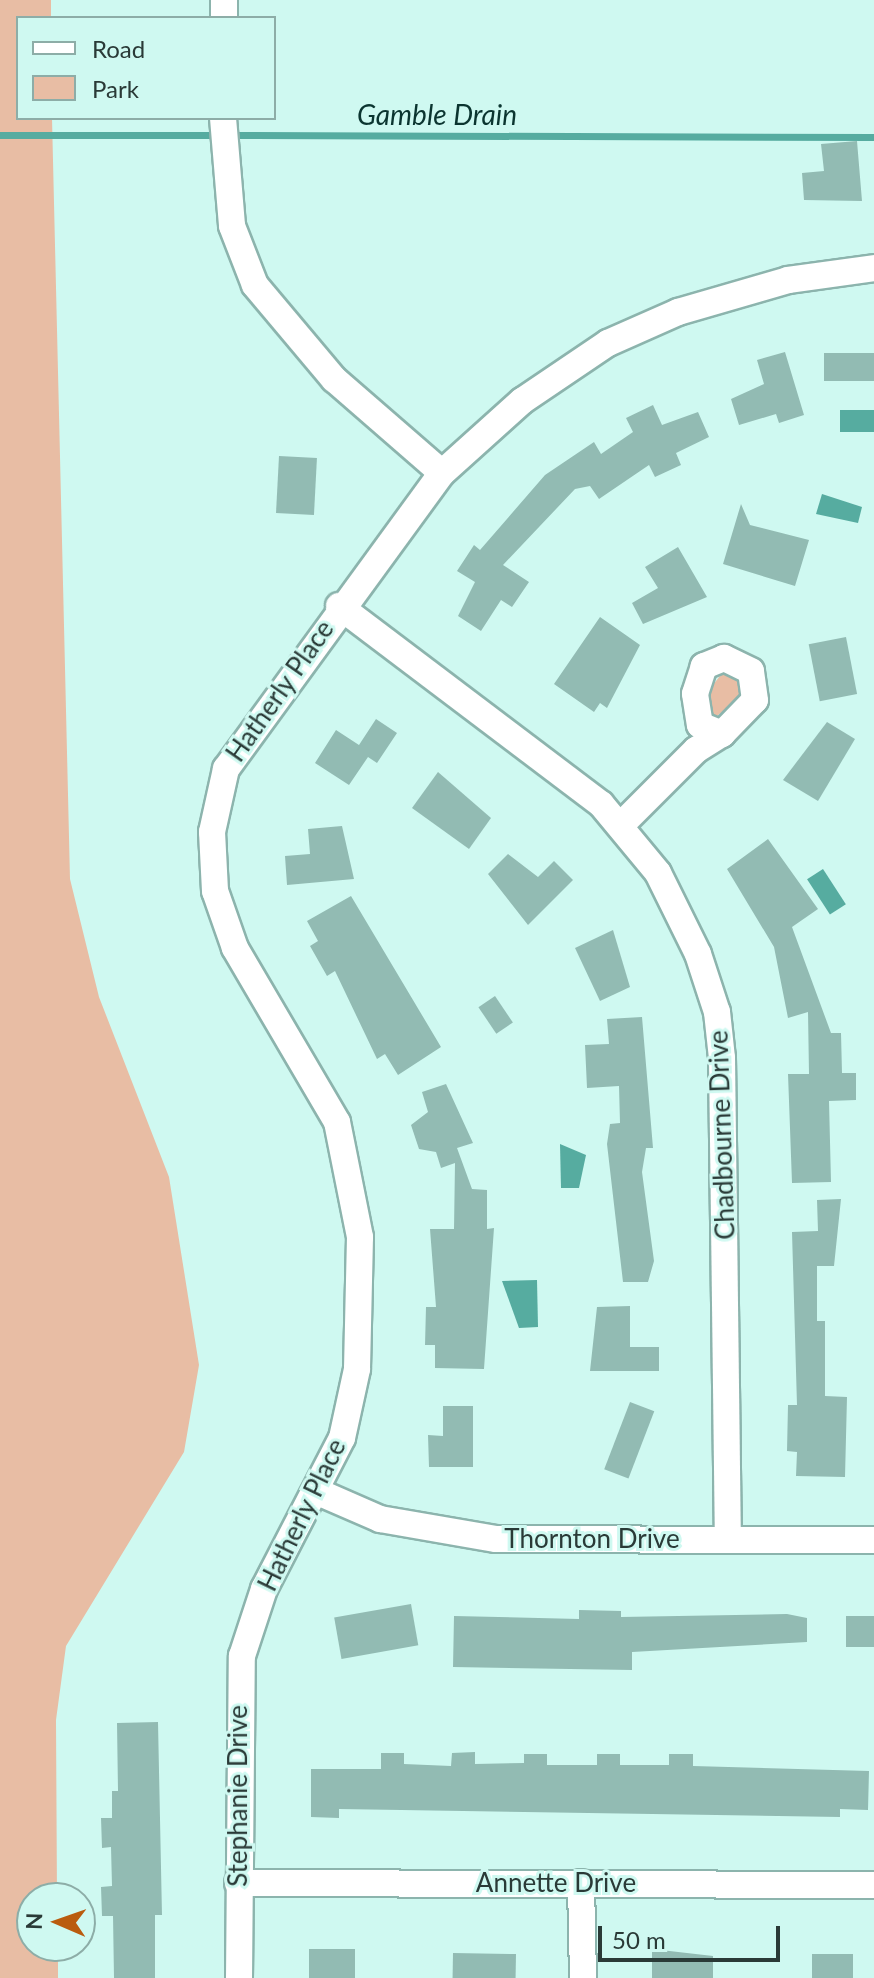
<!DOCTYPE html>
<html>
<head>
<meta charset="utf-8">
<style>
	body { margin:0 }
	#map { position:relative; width:874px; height:1978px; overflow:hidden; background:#cff9f1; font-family:Lato,sans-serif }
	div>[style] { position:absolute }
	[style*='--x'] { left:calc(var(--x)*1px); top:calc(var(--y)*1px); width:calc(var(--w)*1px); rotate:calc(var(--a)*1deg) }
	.green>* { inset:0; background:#e8bda4 }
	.water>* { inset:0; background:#56aca0; transform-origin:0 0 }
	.stream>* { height:7px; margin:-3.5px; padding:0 3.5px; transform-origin:3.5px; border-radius:3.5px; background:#56aca0 }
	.building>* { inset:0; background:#92bbb3; transform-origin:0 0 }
	.roads { filter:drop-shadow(2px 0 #8cb4ad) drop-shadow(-2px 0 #8cb4ad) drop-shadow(0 2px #8cb4ad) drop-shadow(0 -2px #8cb4ad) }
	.street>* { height:26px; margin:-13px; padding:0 13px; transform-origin:13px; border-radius:13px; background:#fff }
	span { translate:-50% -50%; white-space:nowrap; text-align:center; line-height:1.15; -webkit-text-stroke:6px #cff9f1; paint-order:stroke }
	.street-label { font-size:26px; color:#2a3a37 }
	.water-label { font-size:28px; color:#0b3530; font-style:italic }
	.legend { position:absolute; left:16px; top:16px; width:260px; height:104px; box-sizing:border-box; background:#cff9f1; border:2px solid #8dada7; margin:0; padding:10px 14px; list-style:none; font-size:24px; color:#2a3a37 }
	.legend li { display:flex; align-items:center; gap:16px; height:40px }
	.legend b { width:40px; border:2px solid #8dada7 }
	.north { position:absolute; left:16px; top:1882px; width:80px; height:80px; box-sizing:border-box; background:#cff9f1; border:2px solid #8dada7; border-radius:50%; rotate:272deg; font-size:22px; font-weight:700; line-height:32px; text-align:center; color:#2a3a37 }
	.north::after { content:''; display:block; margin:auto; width:28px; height:36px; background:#ba5c0f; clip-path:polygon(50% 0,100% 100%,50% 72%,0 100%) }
	.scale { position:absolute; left:598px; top:1926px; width:182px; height:36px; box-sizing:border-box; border:4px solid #2a3a37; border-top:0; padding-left:10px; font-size:24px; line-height:28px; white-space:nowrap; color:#2a3a37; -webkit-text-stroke:6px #cff9f1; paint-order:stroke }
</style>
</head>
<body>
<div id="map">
	<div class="green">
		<i style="clip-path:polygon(0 0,51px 0,51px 18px,18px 18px,18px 118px,52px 118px,70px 879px,99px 997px,169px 1177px,199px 1365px,184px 1452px,66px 1646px,56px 1720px,57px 1898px,32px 1898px,32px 1946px,58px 1946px,58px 1978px,0 1978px)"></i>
		<i style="clip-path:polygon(723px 672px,739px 677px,745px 693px,712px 720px,709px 690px)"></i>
	</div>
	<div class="water">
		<i style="left:874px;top:410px;width:22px;height:34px;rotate:90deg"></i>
		<i style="clip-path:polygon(822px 494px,862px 507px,858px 523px,816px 514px)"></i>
		<i style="left:823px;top:869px;width:42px;height:19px;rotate:57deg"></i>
		<i style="clip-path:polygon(560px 1144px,586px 1155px,579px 1188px,561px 1188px)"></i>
		<i style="clip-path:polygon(537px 1280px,538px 1327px,519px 1328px,502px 1281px)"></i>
	</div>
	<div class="stream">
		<i style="--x:0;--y:135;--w:218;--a:0"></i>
		<i style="--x:230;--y:135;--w:644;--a:0.18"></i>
	</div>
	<div class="building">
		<i style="clip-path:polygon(857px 141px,862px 201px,804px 200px,802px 173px,824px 171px,821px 144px)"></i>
		<i style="clip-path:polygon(785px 352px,804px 415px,779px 423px,776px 414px,739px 425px,731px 399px,764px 384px,757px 360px)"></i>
		<i style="left:874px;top:353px;width:28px;height:50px;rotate:90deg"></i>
		<i style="clip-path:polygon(653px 405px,662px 425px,698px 412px,709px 437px,676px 453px,681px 465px,655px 477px,649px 465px,599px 499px,590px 486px,575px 489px,503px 565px,529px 582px,512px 607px,501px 600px,481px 631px,458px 616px,475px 582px,457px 571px,474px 545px,480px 550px,545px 475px,594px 442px,601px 454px,633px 432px,626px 418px)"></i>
		<i style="left:279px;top:456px;width:38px;height:57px;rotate:3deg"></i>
		<i style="clip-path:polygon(741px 504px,750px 525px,809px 540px,795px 586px,723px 564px)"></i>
		<i style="clip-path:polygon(678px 547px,707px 597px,643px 624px,632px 603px,658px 588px,645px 567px)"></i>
		<i style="clip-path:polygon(600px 617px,640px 645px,607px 708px,600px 703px,594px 712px,554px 684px)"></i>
		<i style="left:846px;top:637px;width:58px;height:38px;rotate:79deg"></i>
		<i style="clip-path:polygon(376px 719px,397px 733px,377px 763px,368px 757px,349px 785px,315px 763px,336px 730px,359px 745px)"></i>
		<i style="clip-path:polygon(827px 722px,855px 739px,818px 801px,783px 780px)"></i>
		<i style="clip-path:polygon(438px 772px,491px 818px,469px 849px,412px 808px)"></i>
		<i style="clip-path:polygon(342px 826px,354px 879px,287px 885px,285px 856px,310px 854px,308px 829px)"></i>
		<i style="clip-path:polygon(768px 839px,818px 909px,792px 927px,831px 1033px,841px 1033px,842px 1073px,856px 1073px,856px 1100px,829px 1101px,831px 1182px,792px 1183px,788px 1074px,809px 1074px,808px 1012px,788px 1018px,774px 947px,727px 869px)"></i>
		<i style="clip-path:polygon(508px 854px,538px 877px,554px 861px,573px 880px,528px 925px,488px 874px)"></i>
		<i style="clip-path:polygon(351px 896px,441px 1047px,398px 1075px,385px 1054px,377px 1059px,335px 971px,327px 976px,310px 946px,318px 941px,307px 921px)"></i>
		<i style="clip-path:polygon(613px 930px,630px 987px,600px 1001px,575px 948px)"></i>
		<i style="left:495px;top:996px;width:32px;height:20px;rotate:56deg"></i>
		<i style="clip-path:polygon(642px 1017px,653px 1148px,646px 1148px,642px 1172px,654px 1261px,648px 1282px,623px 1282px,607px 1144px,610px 1124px,620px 1123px,619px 1086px,587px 1088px,585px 1045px,609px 1044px,607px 1019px)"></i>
		<i style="clip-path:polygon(446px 1084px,473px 1143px,457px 1148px,472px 1189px,487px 1190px,487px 1229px,494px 1228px,484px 1369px,435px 1368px,435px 1345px,425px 1345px,426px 1307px,436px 1307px,430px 1229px,454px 1229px,455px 1163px,441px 1168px,436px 1152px,419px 1149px,411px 1125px,428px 1112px,422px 1092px)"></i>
		<i style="clip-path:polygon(841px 1199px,834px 1266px,817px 1266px,817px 1321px,825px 1321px,825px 1396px,847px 1397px,845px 1477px,796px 1476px,797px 1452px,787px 1451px,788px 1405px,797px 1405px,792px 1232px,818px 1231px,817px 1200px)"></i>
		<i style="clip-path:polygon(630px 1306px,630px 1347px,659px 1347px,659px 1371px,590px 1371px,597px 1307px)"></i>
		<i style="left:630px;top:1402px;width:26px;height:72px;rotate:21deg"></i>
		<i style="clip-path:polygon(443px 1406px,473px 1406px,473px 1467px,429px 1467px,428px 1435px,443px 1436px)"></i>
		<i style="left:411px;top:1604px;width:42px;height:78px;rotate:80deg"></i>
		<i style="clip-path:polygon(579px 1610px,621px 1611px,621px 1617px,787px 1614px,807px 1618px,807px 1642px,632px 1652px,632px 1670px,453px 1667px,454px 1616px,579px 1619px)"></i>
		<i style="left:874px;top:1616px;width:31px;height:28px;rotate:90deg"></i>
		<i style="clip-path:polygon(158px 1722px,162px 1915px,155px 1915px,155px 1978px,114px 1978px,113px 1916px,102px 1916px,101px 1887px,112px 1886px,111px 1847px,102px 1848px,101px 1818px,112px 1818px,112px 1791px,118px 1791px,117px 1723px)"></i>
		<i style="clip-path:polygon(475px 1752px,475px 1764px,524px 1763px,524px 1754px,547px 1754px,547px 1765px,597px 1765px,597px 1754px,620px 1754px,620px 1765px,669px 1765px,669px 1754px,693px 1754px,693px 1766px,869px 1771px,868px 1810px,840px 1809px,840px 1817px,339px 1809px,339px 1818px,311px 1817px,311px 1769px,381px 1769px,381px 1753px,404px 1753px,404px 1764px,451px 1766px,452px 1753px)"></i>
		<i style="left:309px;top:1949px;width:46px;height:29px"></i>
		<i style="clip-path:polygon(652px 1949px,713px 1956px,713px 1978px,652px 1978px)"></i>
		<i style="left:453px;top:1953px;width:63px;height:25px;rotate:1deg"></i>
		<i style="left:812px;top:1954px;width:41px;height:24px"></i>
	</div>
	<div class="roads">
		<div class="street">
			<i style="--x:224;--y:18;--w:18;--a:-90"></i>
			<i style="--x:223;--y:118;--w:108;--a:85.2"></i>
			<i style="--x:232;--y:226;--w:63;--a:68.7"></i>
			<i style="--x:255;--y:285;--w:123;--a:50"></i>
			<i style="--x:334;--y:379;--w:143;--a:41"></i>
			<i style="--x:339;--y:606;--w:328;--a:37.1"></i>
			<i style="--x:601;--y:804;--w:89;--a:50.4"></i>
			<i style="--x:658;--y:873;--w:90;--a:63.7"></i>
			<i style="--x:698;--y:954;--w:61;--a:71.9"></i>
			<i style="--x:717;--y:1012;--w:46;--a:83.8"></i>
			<i style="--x:722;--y:1058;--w:481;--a:89.3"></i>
			<i style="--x:622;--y:824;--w:105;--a:-45"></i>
			<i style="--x:696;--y:750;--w:31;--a:-32"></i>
			<i style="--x:722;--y:734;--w:47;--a:-45.9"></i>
			<i style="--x:755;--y:700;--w:29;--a:-98"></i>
			<i style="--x:751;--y:671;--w:30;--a:-154"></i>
			<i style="--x:724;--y:658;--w:22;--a:158"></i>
			<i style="--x:704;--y:666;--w:29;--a:108"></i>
			<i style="--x:695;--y:694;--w:31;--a:81"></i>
			<i style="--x:700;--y:725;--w:24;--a:22"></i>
			<i style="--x:318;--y:1492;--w:68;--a:23.5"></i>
			<i style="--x:380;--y:1519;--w:118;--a:9.8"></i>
			<i style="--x:496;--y:1539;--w:378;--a:0.2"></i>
			<i style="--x:238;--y:1883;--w:636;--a:0.18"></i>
			<i style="--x:581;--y:1883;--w:95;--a:88.8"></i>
			<i style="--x:239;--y:1978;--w:322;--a:-89.5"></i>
			<i style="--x:242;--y:1656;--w:71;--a:-71.8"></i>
			<i style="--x:264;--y:1589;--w:170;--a:-62.7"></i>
			<i style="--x:342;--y:1438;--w:71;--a:-77.7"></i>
			<i style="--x:357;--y:1369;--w:132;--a:-88.7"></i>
			<i style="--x:360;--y:1237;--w:117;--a:-101.3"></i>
			<i style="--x:337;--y:1122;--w:202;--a:-120.4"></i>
			<i style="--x:235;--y:948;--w:60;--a:-109.3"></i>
			<i style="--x:215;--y:891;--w:59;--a:-92.9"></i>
			<i style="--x:212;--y:832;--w:65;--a:-77.5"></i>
			<i style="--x:226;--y:769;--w:366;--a:-53.9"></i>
			<i style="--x:442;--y:473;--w:108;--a:-42"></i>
			<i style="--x:522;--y:401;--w:104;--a:-34"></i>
			<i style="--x:608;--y:343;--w:77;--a:-23.9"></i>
			<i style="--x:678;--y:312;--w:115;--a:-16.2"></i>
			<i style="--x:788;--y:280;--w:87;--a:-7.9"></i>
		</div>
	</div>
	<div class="street-label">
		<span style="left:280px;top:691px;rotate:-55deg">Hatherly Place</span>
		<span style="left:722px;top:1135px;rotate:-92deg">Chadbourne Drive</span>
		<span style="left:302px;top:1515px;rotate:-64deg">Hatherly Place</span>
		<span style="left:592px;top:1539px">Thornton Drive</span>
		<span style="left:238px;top:1796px;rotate:-90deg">Stephanie Drive</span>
		<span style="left:556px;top:1883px">Annette Drive</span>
	</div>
	<div class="water-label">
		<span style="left:437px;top:114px">Gamble Drain</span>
	</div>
	<ul class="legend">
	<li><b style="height:10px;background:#fff"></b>Road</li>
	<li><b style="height:22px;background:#e8bda4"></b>Park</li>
	</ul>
	<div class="north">N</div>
	<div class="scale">50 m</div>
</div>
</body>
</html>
